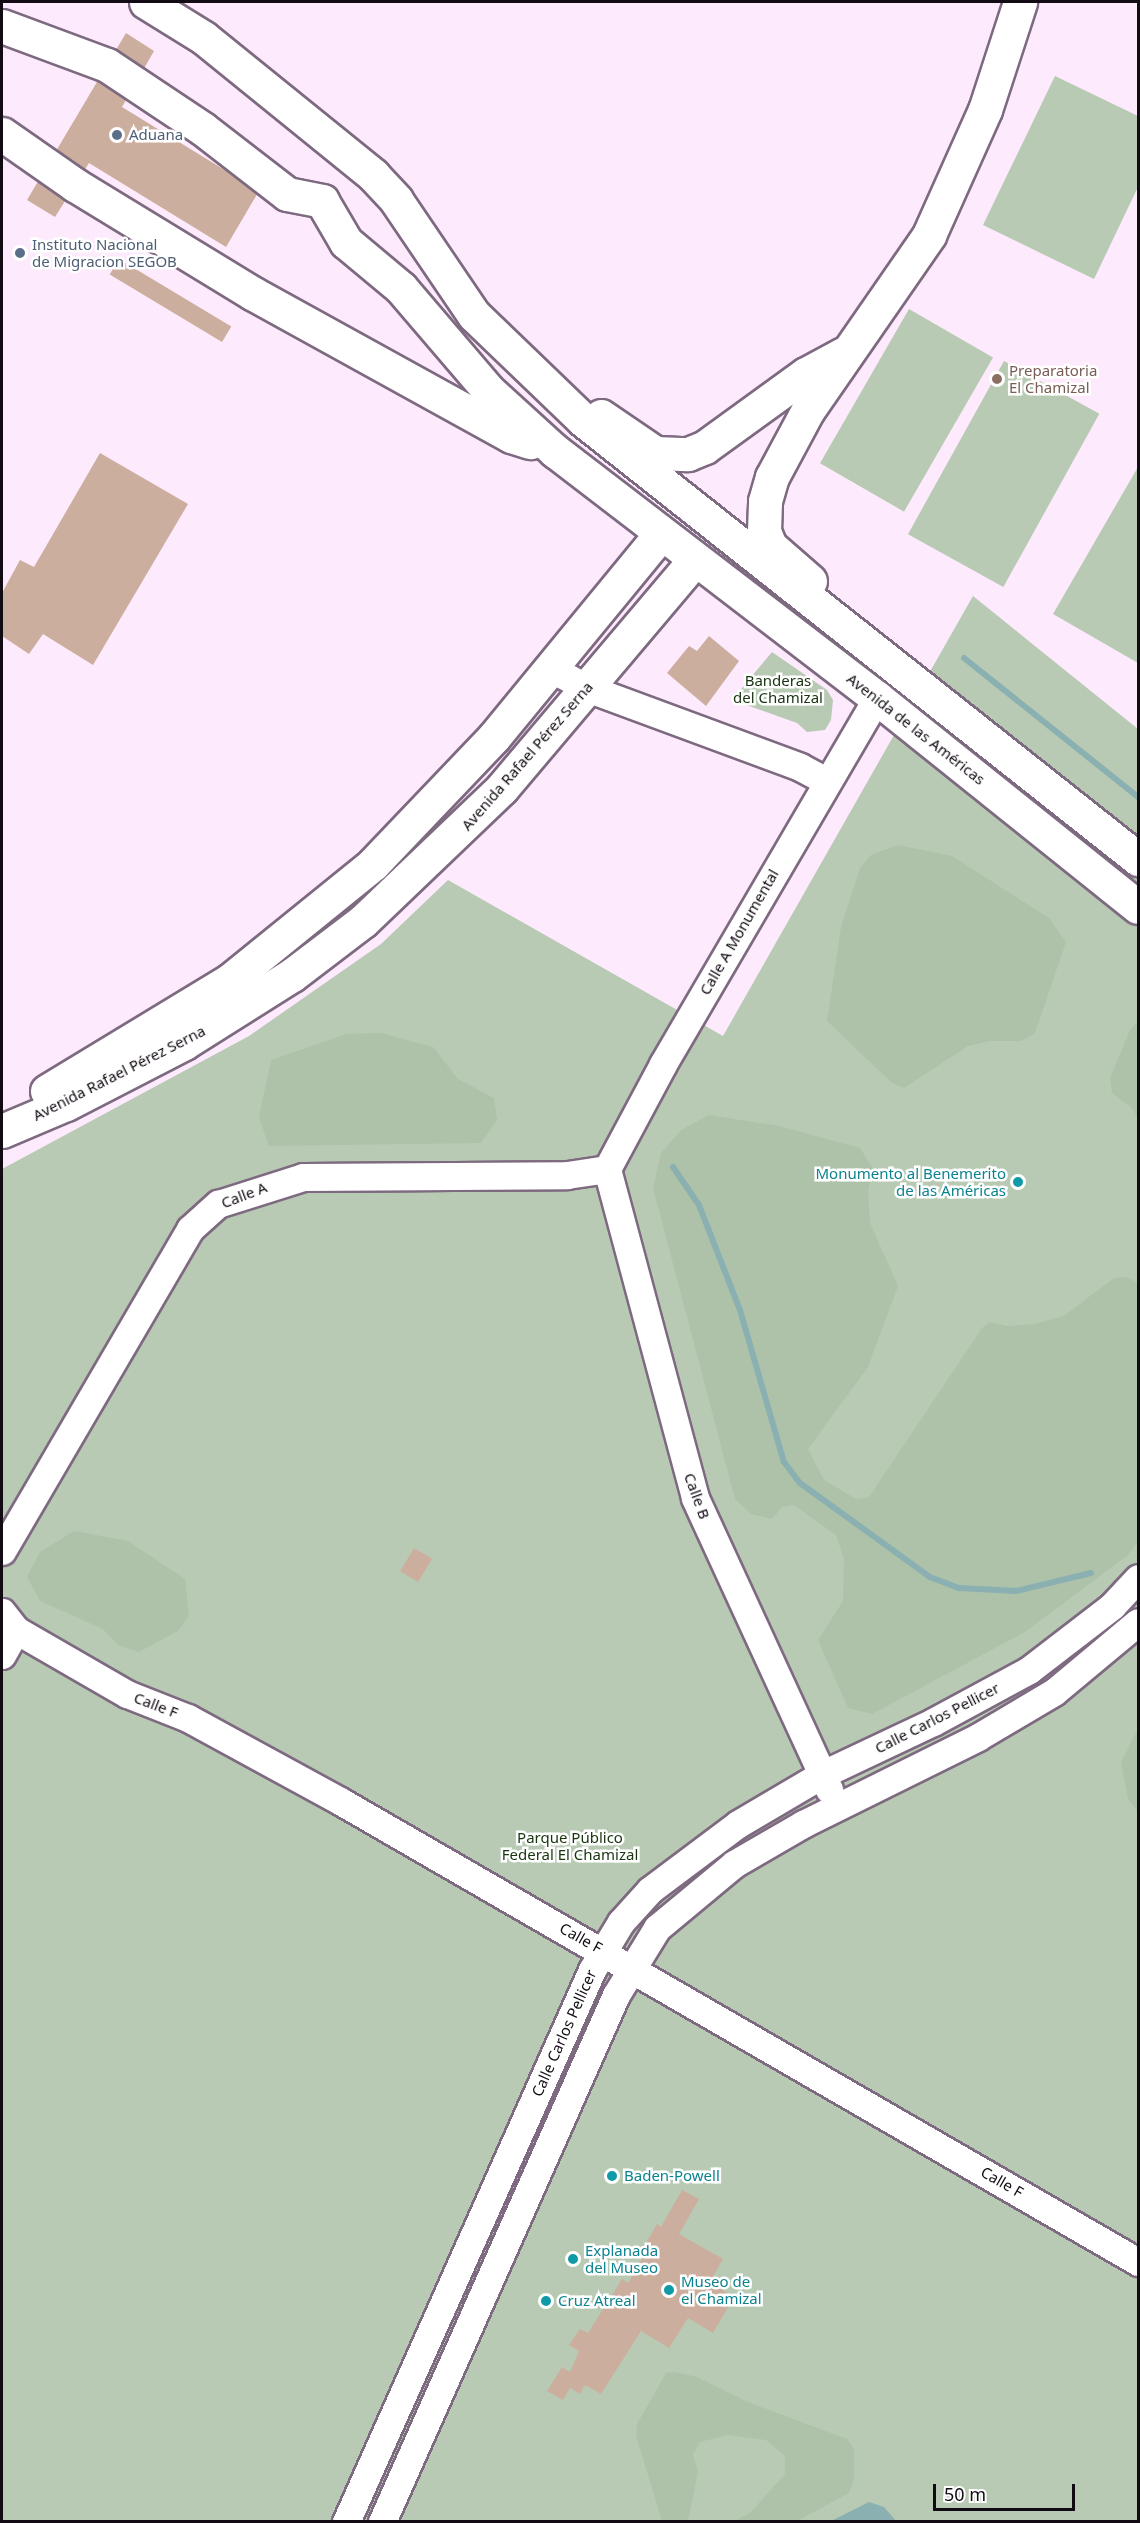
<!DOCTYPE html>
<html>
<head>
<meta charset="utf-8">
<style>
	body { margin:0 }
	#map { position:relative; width:1140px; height:2523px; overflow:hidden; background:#fdeafd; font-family:"Noto Sans",sans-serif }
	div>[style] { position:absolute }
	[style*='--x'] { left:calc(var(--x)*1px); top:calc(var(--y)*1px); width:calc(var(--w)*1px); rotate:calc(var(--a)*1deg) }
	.green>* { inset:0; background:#b8cab3; transform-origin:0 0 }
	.forest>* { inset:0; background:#aec2a9 }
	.water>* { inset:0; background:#8ab0b1 }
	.stream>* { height:6px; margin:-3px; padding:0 3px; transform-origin:3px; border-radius:3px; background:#8ab0b1 }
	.building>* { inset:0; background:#ccae9e; transform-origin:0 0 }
	.roads { filter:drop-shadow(2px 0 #7e6a80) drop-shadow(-2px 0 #7e6a80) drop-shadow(0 2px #7e6a80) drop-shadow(0 -2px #7e6a80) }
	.minor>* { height:27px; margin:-13.5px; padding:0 13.5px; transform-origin:13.5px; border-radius:13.5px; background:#fff }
	.major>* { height:33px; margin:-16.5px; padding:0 16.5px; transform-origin:16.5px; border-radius:16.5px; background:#fff }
	.highway>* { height:33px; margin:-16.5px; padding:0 16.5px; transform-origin:16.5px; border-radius:16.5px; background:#fff }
	.dots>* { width:16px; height:16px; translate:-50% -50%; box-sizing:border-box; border:3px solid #fff; border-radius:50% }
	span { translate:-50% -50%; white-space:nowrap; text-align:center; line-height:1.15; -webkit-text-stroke:5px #fff; paint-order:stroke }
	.service-label { font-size:15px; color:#4e5e75 }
	.left { translate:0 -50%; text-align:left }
	.education-label { font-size:15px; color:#785e54 }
	.park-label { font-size:15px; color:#17340f }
	.street-label { font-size:15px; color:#120b13 }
	.culture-label { font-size:15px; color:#0d838f }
	.right { translate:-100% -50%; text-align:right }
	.frame { position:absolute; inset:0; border:3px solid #120b13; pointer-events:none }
	.scale { position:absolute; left:933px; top:2484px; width:142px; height:27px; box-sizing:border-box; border:3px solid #120b13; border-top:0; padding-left:8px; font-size:18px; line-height:21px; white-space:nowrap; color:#120b13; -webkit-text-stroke:4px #fff; paint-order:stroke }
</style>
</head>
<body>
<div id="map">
	<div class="green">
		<i style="clip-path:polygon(1055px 76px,1138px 116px,1138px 187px,1094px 279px,983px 225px)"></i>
		<i style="left:909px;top:309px;width:97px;height:178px;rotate:30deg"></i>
		<i style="left:1004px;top:361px;width:109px;height:198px;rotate:29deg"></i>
		<i style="clip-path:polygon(1138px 467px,1138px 663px,1053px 614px)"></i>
		<i style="clip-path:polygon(973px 596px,1138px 729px,1138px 2521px,2px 2522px,2px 1169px,249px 1036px,381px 944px,448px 880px,723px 1036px)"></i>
		<i style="clip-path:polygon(772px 652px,827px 690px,833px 700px,831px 720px,825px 730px,807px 732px,797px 723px,732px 700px)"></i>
	</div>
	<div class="forest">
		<i style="clip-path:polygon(898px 845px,952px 856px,1049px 918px,1066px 942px,1035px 1033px,1021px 1041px,989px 1041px,968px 1046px,904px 1088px,892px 1083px,827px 1021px,841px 927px,860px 868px,871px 855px)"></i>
		<i style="clip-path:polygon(1138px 1021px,1138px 1120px,1132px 1108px,1112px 1093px,1110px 1078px,1130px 1030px)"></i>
		<i style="clip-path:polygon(381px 1033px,433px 1047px,458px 1079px,494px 1098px,497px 1120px,481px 1143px,269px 1146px,259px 1117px,271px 1060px,346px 1034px)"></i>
		<i style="clip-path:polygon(709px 1115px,779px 1126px,860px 1148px,872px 1167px,868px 1193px,870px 1223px,898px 1286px,868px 1367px,808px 1449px,824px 1480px,856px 1499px,869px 1497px,982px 1328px,990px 1322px,1007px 1326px,1034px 1324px,1064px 1316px,1114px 1278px,1127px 1277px,1138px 1283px,1138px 1541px,1128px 1555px,1025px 1632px,872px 1714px,848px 1708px,818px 1640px,843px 1601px,844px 1559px,836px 1535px,794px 1505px,782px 1507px,772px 1519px,751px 1514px,735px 1499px,653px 1188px,661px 1153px,681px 1130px)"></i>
		<i style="clip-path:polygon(74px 1531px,128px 1541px,185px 1579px,189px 1616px,178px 1631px,139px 1652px,118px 1645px,103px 1629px,40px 1601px,27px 1577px,40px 1552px)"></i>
		<i style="clip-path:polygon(1138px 1729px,1138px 1812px,1128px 1799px,1121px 1762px)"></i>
		<i style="clip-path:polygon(675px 2372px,697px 2377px,748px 2402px,847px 2439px,854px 2449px,854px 2480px,849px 2493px,797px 2521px,734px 2521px,750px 2513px,785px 2474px,785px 2456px,766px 2440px,728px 2435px,700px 2442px,693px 2454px,698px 2472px,688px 2521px,662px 2521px,636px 2436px,637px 2424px,666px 2373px)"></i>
	</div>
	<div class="water">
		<i style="clip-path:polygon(869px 2502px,884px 2507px,896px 2521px,831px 2521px)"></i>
	</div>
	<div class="stream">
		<i style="--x:964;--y:658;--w:223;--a:38.6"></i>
		<i style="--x:673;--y:1167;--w:46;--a:55.6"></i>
		<i style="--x:699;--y:1205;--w:113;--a:68.7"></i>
		<i style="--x:740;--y:1310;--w:158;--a:73.9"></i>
		<i style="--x:784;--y:1462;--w:26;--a:53"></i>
		<i style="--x:800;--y:1483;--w:160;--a:35.9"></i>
		<i style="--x:930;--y:1577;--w:31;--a:21"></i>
		<i style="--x:959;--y:1588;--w:57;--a:3"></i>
		<i style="--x:1016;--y:1591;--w:77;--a:-13.5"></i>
	</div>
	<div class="building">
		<i style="clip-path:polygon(126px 33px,154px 51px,122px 107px,259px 191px,226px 247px,89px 163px,55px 217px,27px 200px)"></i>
		<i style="left:119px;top:259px;width:131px;height:18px;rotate:31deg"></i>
		<i style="clip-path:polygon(100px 453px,188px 504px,93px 665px,43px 634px,29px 654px,2px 636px,2px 593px,20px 560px,34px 567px)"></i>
		<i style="clip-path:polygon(709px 636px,739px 661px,706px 706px,667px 673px,689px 646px,697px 651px)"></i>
		<i style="left:414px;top:1548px;width:21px;height:27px;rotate:31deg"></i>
		<i style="clip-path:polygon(682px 2190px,699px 2199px,679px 2234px,723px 2259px,710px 2282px,734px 2297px,713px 2333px,688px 2318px,669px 2348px,641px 2331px,601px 2394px,585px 2385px,580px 2394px,570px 2388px,563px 2400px,547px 2391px,562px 2367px,570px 2372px,579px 2351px,569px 2345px,580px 2329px,588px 2333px,622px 2279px,628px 2283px,649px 2247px,645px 2245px,657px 2224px,661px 2227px)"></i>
	</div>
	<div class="roads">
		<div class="minor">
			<i style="--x:550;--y:668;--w:42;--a:28.4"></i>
			<i style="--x:587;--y:688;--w:227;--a:20.3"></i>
			<i style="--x:800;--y:767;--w:30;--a:28"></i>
			<i style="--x:607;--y:1169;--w:341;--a:75"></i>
			<i style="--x:695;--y:1498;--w:321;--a:65.3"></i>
			<i style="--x:607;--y:1169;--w:119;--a:-61.9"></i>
			<i style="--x:663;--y:1064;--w:424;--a:-59.7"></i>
			<i style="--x:2;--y:1551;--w:373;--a:-59.7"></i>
			<i style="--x:190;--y:1229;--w:38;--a:-42"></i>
			<i style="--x:218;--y:1204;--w:89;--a:-17.6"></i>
			<i style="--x:303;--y:1177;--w:264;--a:-0.4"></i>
			<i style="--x:567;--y:1175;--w:40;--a:-8.5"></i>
			<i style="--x:2;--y:1612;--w:23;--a:52"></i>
			<i style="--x:16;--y:1630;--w:128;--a:30"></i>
			<i style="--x:127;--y:1694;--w:66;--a:21.5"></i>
			<i style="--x:188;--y:1718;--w:173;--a:28.6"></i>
			<i style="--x:340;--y:1801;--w:922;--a:30.01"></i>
			<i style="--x:2;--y:1655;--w:29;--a:-61"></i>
			<i style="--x:346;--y:2522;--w:604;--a:-65.98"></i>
			<i style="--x:592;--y:1970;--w:56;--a:-58.9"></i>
			<i style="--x:621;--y:1922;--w:43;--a:-47.8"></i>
			<i style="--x:650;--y:1890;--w:110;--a:-36.9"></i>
			<i style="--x:738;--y:1824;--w:99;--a:-30.5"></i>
			<i style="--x:823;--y:1774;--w:122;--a:-25.3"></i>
			<i style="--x:933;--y:1722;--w:109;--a:-28.4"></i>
			<i style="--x:1029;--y:1670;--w:105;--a:-37.6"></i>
			<i style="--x:1112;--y:1606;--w:38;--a:-47"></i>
			<i style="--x:382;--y:2522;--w:577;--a:-66.06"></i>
			<i style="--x:616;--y:1995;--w:79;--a:-58.5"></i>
			<i style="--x:657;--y:1928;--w:100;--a:-39.7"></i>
			<i style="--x:734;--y:1864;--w:80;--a:-30.1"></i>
			<i style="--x:803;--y:1824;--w:195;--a:-26.4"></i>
			<i style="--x:978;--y:1737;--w:88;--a:-30.6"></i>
			<i style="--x:1054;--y:1692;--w:109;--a:-39.8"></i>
		</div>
		<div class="major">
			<i style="--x:601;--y:416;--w:65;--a:34.4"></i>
			<i style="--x:655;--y:453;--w:33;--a:2"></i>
			<i style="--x:688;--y:454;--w:18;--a:-22"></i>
			<i style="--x:705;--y:447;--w:125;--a:-35.9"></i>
			<i style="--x:806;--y:374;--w:42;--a:-28.4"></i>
			<i style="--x:810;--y:581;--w:53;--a:-138.8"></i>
			<i style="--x:770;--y:546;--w:16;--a:-112"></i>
			<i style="--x:764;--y:531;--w:30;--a:-88"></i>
			<i style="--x:765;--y:501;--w:25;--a:-74"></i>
			<i style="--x:772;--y:477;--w:76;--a:-61.8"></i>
			<i style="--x:808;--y:410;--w:213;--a:-55.3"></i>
			<i style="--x:929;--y:235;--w:137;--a:-65.9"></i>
			<i style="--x:985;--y:110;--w:114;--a:-72"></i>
			<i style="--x:47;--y:1091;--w:214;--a:-31.2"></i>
			<i style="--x:230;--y:980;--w:184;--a:-39"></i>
			<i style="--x:373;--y:864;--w:175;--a:-46.4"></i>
			<i style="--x:494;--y:737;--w:261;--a:-50.6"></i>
			<i style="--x:2;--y:1131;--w:69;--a:-22.9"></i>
			<i style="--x:66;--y:1104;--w:133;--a:-27.3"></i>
			<i style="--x:184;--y:1043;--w:128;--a:-32.2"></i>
			<i style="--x:292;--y:975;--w:89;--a:-37.3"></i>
			<i style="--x:363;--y:921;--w:192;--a:-43.7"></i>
			<i style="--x:502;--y:788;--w:297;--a:-49.8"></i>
		</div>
		<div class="highway">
			<i style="--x:146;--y:2;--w:68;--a:31.8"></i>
			<i style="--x:204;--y:38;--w:218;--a:39"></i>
			<i style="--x:373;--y:175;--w:34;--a:47"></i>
			<i style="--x:396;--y:200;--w:139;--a:55.9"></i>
			<i style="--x:474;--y:315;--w:151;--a:43.9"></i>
			<i style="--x:583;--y:420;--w:708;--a:38.34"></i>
			<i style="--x:2;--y:26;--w:112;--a:20.4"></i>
			<i style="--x:107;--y:65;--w:115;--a:33.7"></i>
			<i style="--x:203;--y:129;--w:106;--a:37.7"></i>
			<i style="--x:287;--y:194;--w:36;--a:11"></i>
			<i style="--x:322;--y:201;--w:48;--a:59.7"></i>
			<i style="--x:346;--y:242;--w:72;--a:39.9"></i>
			<i style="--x:401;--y:288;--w:134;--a:49.5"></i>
			<i style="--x:488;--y:390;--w:91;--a:42.3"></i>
			<i style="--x:555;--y:451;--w:406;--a:37.5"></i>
			<i style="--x:877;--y:698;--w:334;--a:38.7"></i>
			<i style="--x:2;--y:134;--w:89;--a:34.9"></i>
			<i style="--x:75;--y:185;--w:207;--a:31.4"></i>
			<i style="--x:252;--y:293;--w:296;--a:28.9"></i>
			<i style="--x:511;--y:436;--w:20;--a:18"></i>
		</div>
	</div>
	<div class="dots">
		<i style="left:117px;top:135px;background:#5c6f8a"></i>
		<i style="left:20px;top:253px;background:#5c6f8a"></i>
		<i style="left:997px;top:379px;background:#8d6e63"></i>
		<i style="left:1018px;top:1182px;background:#0f9aa8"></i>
		<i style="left:612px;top:2176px;background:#0f9aa8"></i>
		<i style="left:573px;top:2259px;background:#0f9aa8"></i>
		<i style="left:669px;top:2290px;background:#0f9aa8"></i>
		<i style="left:546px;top:2301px;background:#0f9aa8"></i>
	</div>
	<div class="service-label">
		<span class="left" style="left:129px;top:135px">Aduana</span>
		<span class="left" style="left:32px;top:253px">Instituto Nacional<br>de Migracion SEGOB</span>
	</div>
	<div class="education-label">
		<span class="left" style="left:1009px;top:379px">Preparatoria<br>El Chamizal</span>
	</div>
	<div class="park-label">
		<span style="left:778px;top:689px">Banderas<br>del Chamizal</span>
		<span style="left:570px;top:1846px">Parque Público<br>Federal El Chamizal</span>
	</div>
	<div class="street-label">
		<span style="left:916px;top:729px;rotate:38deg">Avenida de las Américas</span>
		<span style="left:527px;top:756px;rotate:-49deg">Avenida Rafael Pérez Serna</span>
		<span style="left:739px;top:932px;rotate:-60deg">Calle A Monumental</span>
		<span style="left:119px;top:1073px;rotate:-27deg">Avenida Rafael Pérez Serna</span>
		<span style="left:244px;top:1195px;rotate:-21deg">Calle A</span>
		<span style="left:697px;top:1496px;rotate:70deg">Calle B</span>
		<span style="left:156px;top:1705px;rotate:21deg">Calle F</span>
		<span style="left:937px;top:1718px;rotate:-27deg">Calle Carlos Pellicer</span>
		<span style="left:581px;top:1938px;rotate:29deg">Calle F</span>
		<span style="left:564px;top:2033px;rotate:-66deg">Calle Carlos Pellicer</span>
		<span style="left:1002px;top:2182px;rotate:30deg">Calle F</span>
	</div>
	<div class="culture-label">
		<span class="right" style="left:1006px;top:1182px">Monumento al Benemerito<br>de las Américas</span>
		<span class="left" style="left:624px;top:2176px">Baden-Powell</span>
		<span class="left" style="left:585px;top:2259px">Explanada<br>del Museo</span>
		<span class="left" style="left:681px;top:2290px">Museo de<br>el Chamizal</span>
		<span class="left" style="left:558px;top:2301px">Cruz Atreal</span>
	</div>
	<div class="frame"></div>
	<div class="scale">50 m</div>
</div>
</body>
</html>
